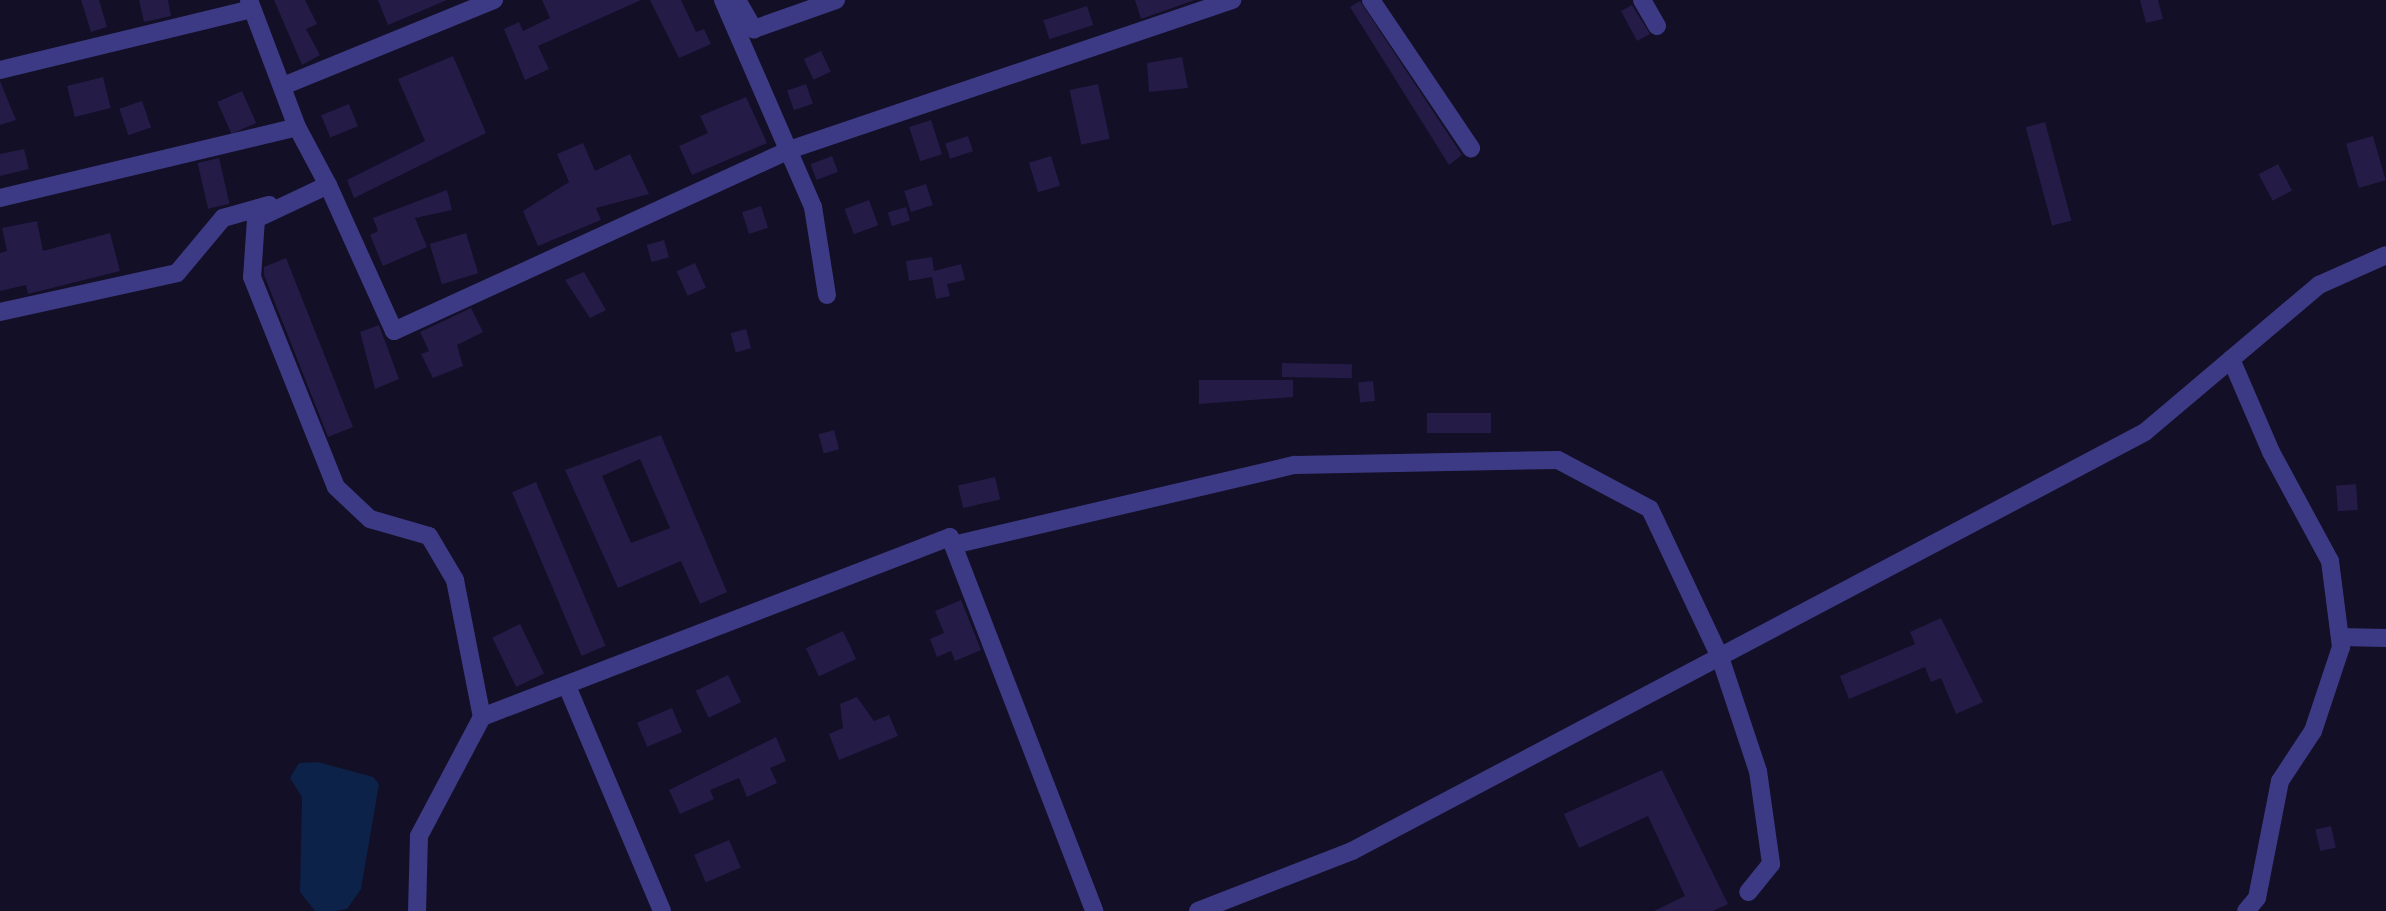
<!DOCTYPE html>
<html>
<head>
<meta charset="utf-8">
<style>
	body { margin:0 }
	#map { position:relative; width:2386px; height:911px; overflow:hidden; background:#130f26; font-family:Montserrat,sans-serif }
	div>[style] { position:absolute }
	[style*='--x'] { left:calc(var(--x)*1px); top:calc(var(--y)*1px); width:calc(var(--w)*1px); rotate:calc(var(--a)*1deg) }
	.water>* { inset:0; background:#0c2248 }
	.building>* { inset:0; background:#241b47; transform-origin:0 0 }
	.minor>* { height:18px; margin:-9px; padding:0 9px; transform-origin:9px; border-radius:9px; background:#3d3a85 }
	span { translate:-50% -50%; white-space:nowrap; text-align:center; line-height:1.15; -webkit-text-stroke:6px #130f26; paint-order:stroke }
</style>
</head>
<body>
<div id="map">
	<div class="water">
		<i style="clip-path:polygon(318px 762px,373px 777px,379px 784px,361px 889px,347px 909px,336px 911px,315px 911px,300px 892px,302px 797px,290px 778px,299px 763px)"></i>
	</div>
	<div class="building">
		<i style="clip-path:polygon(81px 0,99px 0,107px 27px,91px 32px)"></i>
		<i style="clip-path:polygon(139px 0,168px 0,171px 16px,144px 22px)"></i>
		<i style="clip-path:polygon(274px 0,305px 0,317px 24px,306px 29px,320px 55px,302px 65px)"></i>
		<i style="clip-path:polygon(378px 0,447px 0,388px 25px)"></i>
		<i style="clip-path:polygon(542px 0,641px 0,538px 46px,549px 69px,525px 80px,504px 29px,519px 22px,523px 31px,550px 18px)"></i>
		<i style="clip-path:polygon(650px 0,681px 0,696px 32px,704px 29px,711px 44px,679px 58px)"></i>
		<i style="clip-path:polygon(1135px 0,1195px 0,1141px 19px)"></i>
		<i style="clip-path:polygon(2140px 0,2158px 0,2163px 19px,2146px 23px)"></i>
		<i style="clip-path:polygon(1360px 1px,1462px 155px,1449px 165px,1350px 7px)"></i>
		<i style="clip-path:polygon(1632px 5px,1650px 34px,1637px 41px,1621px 11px)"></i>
		<i style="left:1087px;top:6px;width:20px;height:46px;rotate:72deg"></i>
		<i style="left:821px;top:51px;width:23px;height:19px;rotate:65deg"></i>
		<i style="clip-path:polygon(453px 56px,486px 133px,354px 198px,347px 180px,425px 141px,398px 79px)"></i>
		<i style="clip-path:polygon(1182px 57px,1188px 88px,1149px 92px,1147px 63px)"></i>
		<i style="left:103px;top:77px;width:32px;height:37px;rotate:76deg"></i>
		<i style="clip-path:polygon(0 81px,16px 120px,0 125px)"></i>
		<i style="left:806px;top:84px;width:21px;height:20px;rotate:71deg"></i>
		<i style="left:1098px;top:84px;width:56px;height:29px;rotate:78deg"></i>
		<i style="left:242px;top:91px;width:35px;height:27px;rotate:66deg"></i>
		<i style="clip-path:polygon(746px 97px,767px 143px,692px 175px,679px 146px,708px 133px,700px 116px)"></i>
		<i style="left:142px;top:101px;width:28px;height:24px;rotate:71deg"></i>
		<i style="left:349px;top:104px;width:24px;height:30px;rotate:68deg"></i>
		<i style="left:931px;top:120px;width:36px;height:23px;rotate:72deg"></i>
		<i style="left:2045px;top:122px;width:102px;height:20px;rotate:75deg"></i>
		<i style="left:968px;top:136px;width:16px;height:24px;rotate:72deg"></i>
		<i style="left:2373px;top:136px;width:46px;height:28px;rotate:74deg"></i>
		<i style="clip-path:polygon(583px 143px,595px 171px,630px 154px,649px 194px,596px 208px,601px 220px,538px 246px,523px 211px,569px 182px,557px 154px)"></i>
		<i style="clip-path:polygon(24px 149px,29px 169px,0 176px,0 154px)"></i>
		<i style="left:832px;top:156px;width:17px;height:23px;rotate:69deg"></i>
		<i style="left:1051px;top:156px;width:31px;height:23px;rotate:73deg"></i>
		<i style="left:219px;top:158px;width:47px;height:22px;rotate:77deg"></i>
		<i style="left:2278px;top:164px;width:30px;height:22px;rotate:62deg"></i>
		<i style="left:926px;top:184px;width:22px;height:23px;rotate:72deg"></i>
		<i style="clip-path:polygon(447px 190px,452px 210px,415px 218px,427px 247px,383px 266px,370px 235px,378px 231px,373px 218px)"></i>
		<i style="left:869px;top:200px;width:27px;height:26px;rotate:70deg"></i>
		<i style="left:761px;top:206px;width:23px;height:20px;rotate:72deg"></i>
		<i style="left:906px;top:207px;width:14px;height:19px;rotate:73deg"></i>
		<i style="clip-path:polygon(37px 221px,43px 251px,110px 233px,120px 271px,28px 294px,26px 285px,0 291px,0 253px,7px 251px,2px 228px)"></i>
		<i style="left:466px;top:233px;width:42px;height:38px;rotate:73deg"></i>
		<i style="left:664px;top:240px;width:18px;height:18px;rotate:74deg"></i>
		<i style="clip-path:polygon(932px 257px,934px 271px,961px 264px,965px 280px,947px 284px,950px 296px,936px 299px,932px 277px,909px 281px,906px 261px)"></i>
		<i style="clip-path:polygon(286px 258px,353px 427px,328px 437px,264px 275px,264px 267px)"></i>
		<i style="left:695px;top:263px;width:27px;height:20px;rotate:66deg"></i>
		<i style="clip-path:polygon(584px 272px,606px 310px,590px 318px,565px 280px)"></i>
		<i style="clip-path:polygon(471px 308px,483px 332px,457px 345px,463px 366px,433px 378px,421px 354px,429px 351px,420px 332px)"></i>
		<i style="clip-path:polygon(379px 325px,399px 379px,375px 389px,360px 332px)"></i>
		<i style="left:746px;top:329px;width:20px;height:16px;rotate:75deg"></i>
		<i style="left:1282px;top:363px;width:70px;height:14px;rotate:1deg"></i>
		<i style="clip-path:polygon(1199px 380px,1293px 380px,1293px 397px,1199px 404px)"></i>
		<i style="left:1373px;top:381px;width:20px;height:15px;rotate:84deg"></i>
		<i style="left:1427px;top:413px;width:64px;height:20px"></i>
		<i style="left:834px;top:430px;width:20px;height:16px;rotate:75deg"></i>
		<i style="clip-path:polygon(evenodd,661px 435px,727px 592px,700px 604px,681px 561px,618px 588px,565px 470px,661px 435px,640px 459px,670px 528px,631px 543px,602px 476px,640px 459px)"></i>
		<i style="left:995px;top:477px;width:23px;height:38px;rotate:77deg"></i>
		<i style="left:536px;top:482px;width:178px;height:26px;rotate:67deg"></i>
		<i style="left:2356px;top:484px;width:26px;height:20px;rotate:86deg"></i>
		<i style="clip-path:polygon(961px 600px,981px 650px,955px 661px,951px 651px,937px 657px,930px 639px,944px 633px,935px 611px)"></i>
		<i style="clip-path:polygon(1941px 618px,1983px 702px,1956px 714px,1941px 678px,1931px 682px,1925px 667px,1849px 699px,1840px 676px,1915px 644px,1910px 632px)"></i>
		<i style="left:520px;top:624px;width:55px;height:31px;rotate:64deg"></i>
		<i style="left:843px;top:631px;width:31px;height:41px;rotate:65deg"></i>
		<i style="left:728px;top:675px;width:30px;height:36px;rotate:64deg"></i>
		<i style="clip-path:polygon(857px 697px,874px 721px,889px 715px,898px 736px,839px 760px,829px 734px,843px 728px,840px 704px)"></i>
		<i style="left:672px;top:708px;width:26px;height:38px;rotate:67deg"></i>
		<i style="clip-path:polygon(776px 737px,786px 761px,770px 768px,777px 783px,747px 797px,739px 778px,710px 790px,714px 799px,680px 814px,669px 790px)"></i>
		<i style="clip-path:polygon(1662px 770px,1728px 904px,1713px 911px,1654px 911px,1685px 896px,1648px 816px,1579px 848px,1564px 814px)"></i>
		<i style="left:2331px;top:826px;width:22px;height:16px;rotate:77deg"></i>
		<i style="left:729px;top:840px;width:30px;height:38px;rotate:67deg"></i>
	</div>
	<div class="minor">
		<i style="--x:249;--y:0;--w:136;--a:69.3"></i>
		<i style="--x:297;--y:127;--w:66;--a:61.9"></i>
		<i style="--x:328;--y:185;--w:80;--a:154.7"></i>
		<i style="--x:256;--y:219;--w:58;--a:93.9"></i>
		<i style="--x:252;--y:277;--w:226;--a:68.2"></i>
		<i style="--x:336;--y:487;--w:47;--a:43.3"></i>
		<i style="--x:370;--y:519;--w:61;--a:16.1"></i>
		<i style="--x:429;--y:536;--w:51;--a:59.4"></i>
		<i style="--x:455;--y:580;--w:140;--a:78.9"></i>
		<i style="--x:482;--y:717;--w:135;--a:117.9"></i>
		<i style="--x:419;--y:836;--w:75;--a:91.5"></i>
		<i style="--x:723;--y:0;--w:226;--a:66.5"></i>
		<i style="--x:813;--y:207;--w:89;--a:81"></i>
		<i style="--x:737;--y:0;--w:34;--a:60"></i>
		<i style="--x:754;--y:29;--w:87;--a:-19.5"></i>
		<i style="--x:1371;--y:0;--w:179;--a:56"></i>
		<i style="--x:1642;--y:0;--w:30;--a:60"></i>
		<i style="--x:0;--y:70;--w:259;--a:-13.6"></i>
		<i style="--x:283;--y:86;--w:228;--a:-22.2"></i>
		<i style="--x:328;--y:185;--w:160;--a:65.7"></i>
		<i style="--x:394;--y:331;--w:434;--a:-24.6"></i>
		<i style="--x:789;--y:150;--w:468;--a:-18.7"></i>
		<i style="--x:0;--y:198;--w:305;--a:-13.4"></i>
		<i style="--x:0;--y:312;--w:181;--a:-12.4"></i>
		<i style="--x:177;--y:273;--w:72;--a:-50.1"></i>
		<i style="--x:223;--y:218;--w:48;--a:-15.8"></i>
		<i style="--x:2231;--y:359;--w:101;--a:66.7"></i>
		<i style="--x:2271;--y:452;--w:124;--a:61.6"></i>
		<i style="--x:2330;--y:561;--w:87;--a:82.7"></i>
		<i style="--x:2341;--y:647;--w:89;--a:108.4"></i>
		<i style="--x:2313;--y:731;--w:60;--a:123.4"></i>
		<i style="--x:2280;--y:781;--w:119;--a:101.1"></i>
		<i style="--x:2257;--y:898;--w:17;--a:130"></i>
		<i style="--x:953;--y:545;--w:351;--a:-13.2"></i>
		<i style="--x:1295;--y:465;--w:263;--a:-1.1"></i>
		<i style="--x:1558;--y:460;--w:104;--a:28"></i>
		<i style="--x:1650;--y:509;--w:164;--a:64.7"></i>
		<i style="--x:1720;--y:657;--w:120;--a:71.6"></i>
		<i style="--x:1758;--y:771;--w:94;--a:82"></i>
		<i style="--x:1771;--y:864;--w:36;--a:129"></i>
		<i style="--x:2340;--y:637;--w:46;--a:1.2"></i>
		<i style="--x:567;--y:686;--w:244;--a:67.1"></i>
		<i style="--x:482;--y:717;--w:501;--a:-21.04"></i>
		<i style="--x:950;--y:537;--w:401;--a:68.9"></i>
		<i style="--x:1198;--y:911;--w:165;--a:-21.3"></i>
		<i style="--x:1352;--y:851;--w:897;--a:-27.85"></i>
		<i style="--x:2145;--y:432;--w:228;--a:-40.2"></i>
		<i style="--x:2319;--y:285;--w:73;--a:-24.1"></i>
	</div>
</div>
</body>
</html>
